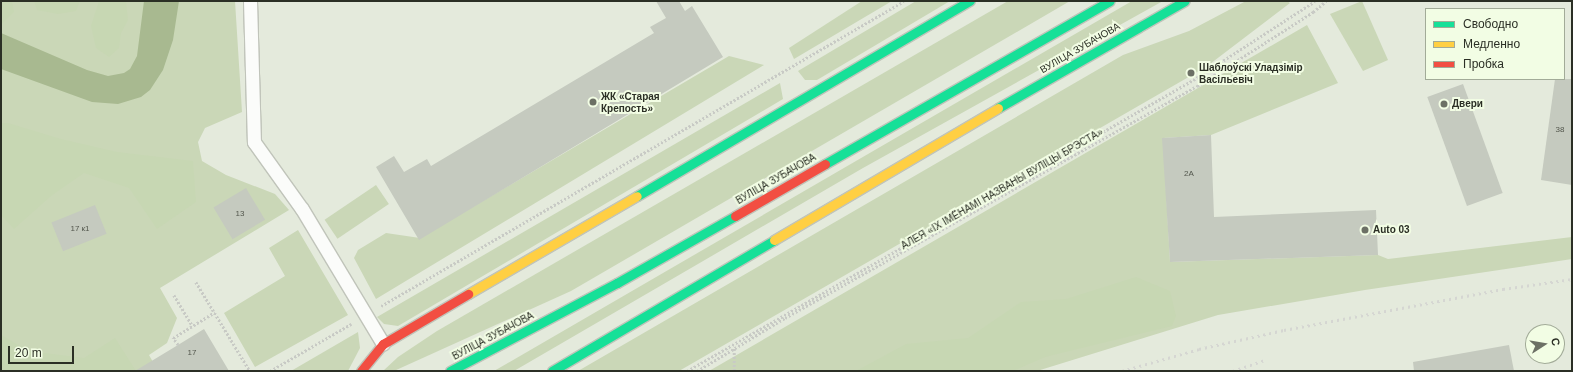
<!DOCTYPE html>
<html>
<head>
<meta charset="utf-8">
<style>
	body { margin:0 }
	#map { position:relative; width:1573px; height:372px; overflow:hidden; background:#e4eadc; font-family:Arial,sans-serif }
	div>[style] { position:absolute }
	[style*='--x'] { left:calc(var(--x)*1px); top:calc(var(--y)*1px); width:calc(var(--w)*1px); rotate:calc(var(--a)*1deg) }
	.green>* { inset:0; background:#cad7b7; transform-origin:0 0 }
	.forest>* { inset:0; background:#c7d7b3 }
	.water>* { inset:0; background:#a8b990 }
	.building>* { inset:0; background:#c5cabf; transform-origin:0 0 }
	.path>* { height:2.5px; margin-top:-1.25px; transform-origin:0; background:repeating-linear-gradient(90deg,#c8cac5 0 2px,transparent 0 4px) }
	.roads { filter:drop-shadow(1px 0 #c0c4ba) drop-shadow(-1px 0 #c0c4ba) drop-shadow(0 1px #c0c4ba) drop-shadow(0 -1px #c0c4ba) }
	.lane>* { height:13px; margin:-6.5px; padding:0 6.5px; transform-origin:6.5px; border-radius:6.5px; background:#fbfcfa }
	.fast>* { height:9px; margin:-4.5px; padding:0 4.5px; transform-origin:4.5px; border-radius:4.5px; background:#16e098 }
	.slow>* { height:9px; margin:-4.5px; padding:0 4.5px; transform-origin:4.5px; border-radius:4.5px; background:#ffcf43 }
	.jam>* { height:9px; margin:-4.5px; padding:0 4.5px; transform-origin:4.5px; border-radius:4.5px; background:#f24e42 }
	.rail>* { height:3px; margin-top:-1.5px; transform-origin:0; background:repeating-linear-gradient(90deg,#d5d6d2 0 2px,transparent 0 6px) }
	.dots>* { width:11px; height:11px; translate:-50% -50%; box-sizing:border-box; border:2px solid #f2fde4; border-radius:50% }
	span { translate:-50% -50%; white-space:nowrap; text-align:center; line-height:1.15; -webkit-text-stroke:4px #f2fde4; paint-order:stroke }
	.number-label { font-size:8px; color:#52564c }
	.number-label span { -webkit-text-stroke-width:0 }
	.street-label { font-size:10px; color:#2b2f25 }
	.poi-label { font-size:10px; color:#2b2f25; font-weight:700 }
	.left { translate:0 -50%; text-align:left }
	.frame { position:absolute; inset:0; border:2px solid #2b2f25; pointer-events:none }
	.legend { position:absolute; left:1425px; top:8px; width:140px; height:72px; box-sizing:border-box; background:#f2fde4; border:1px solid #a2ab98; margin:0; padding:5px 7px; list-style:none; font-size:12px; color:#2b2f25 }
	.legend li { display:flex; align-items:center; gap:8px; height:20px }
	.legend b { width:20px; border:1px solid #a2ab98 }
	.north { position:absolute; left:1525px; top:324px; width:40px; height:40px; box-sizing:border-box; background:#f2fde4; border:1px solid #a2ab98; border-radius:50%; rotate:78deg; font-size:11px; font-weight:700; line-height:16px; text-align:center; color:#2b2f25 }
	.north::after { content:''; display:block; margin:auto; width:14px; height:18px; background:#6c7065; clip-path:polygon(50% 0,100% 100%,50% 72%,0 100%) }
	.scale { position:absolute; left:8px; top:346px; width:66px; height:18px; box-sizing:border-box; border:2px solid #2b2f25; border-top:0; padding-left:5px; font-size:12px; line-height:14px; white-space:nowrap; color:#2b2f25; -webkit-text-stroke:3px #f2fde4; paint-order:stroke }
</style>
</head>
<body>
<div id="map">
	<div class="green">
		<i style="clip-path:polygon(1px 1px,235px 1px,242px 112px,205px 128px,198px 142px,202px 161px,226px 175px,275px 194px,289px 210px,160px 288px,177px 318px,167px 343px,149px 355px,158px 371px,1px 371px)"></i>
		<i style="clip-path:polygon(862px 1px,892px 1px,794px 59px,789px 48px)"></i>
		<i style="clip-path:polygon(916px 1px,950px 1px,817px 80px,805px 80px,798px 71px)"></i>
		<i style="clip-path:polygon(1008px 1px,1070px 1px,571px 291px,394px 371px,383px 371px,398px 357px,437px 331px)"></i>
		<i style="clip-path:polygon(1132px 1px,1163px 1px,863px 168px,514px 371px,494px 371px)"></i>
		<i style="clip-path:polygon(1246px 1px,1287px 1px,1290px 3px,1206px 67px,679px 371px,578px 371px,1123px 55px,1189px 31px)"></i>
		<i style="clip-path:polygon(1362px 1px,1388px 60px,1363px 71px,1330px 14px)"></i>
		<i style="clip-path:polygon(1307px 25px,1338px 83px,1211px 135px,1163px 138px,1170px 262px,1378px 255px,1388px 259px,1572px 237px,1572px 259px,1365px 290px,1218px 315px,1037px 371px,709px 371px)"></i>
		<i style="clip-path:polygon(729px 56px,764px 65px,376px 299px,354px 258px,358px 250px,386px 233px,420px 238px)"></i>
		<i style="clip-path:polygon(780px 83px,783px 99px,398px 326px,384px 324px,377px 317px)"></i>
		<i style="left:376px;top:185px;width:23px;height:62px;rotate:56deg"></i>
		<i style="clip-path:polygon(298px 230px,348px 315px,255px 367px,224px 313px,285px 276px,269px 248px)"></i>
		<i style="clip-path:polygon(358px 332px,360px 348px,348px 371px,291px 371px)"></i>
	</div>
	<div class="forest">
		<i style="clip-path:polygon(1px 1px,12px 1px,14px 12px,1px 25px)"></i>
		<i style="clip-path:polygon(34px 1px,80px 1px,76px 11px,58px 14px,37px 10px)"></i>
		<i style="clip-path:polygon(99px 1px,126px 1px,128px 20px,121px 33px,119px 48px,109px 57px,96px 48px,91px 26px)"></i>
		<i style="clip-path:polygon(1px 123px,8px 123px,61px 139px,117px 152px,193px 161px,196px 202px,157px 229px,129px 188px,84px 173px,51px 196px,14px 229px,1px 215px)"></i>
		<i style="clip-path:polygon(1136px 277px,1170px 291px,1176px 316px,1172px 326px,1045px 357px,1013px 371px,856px 371px,906px 344px,968px 338px,1021px 302px,1066px 299px)"></i>
		<i style="clip-path:polygon(1px 335px,29px 351px,84px 358px,115px 338px,136px 371px,1px 371px)"></i>
	</div>
	<div class="water">
		<i style="clip-path:polygon(144px 1px,179px 1px,173px 40px,163px 70px,150px 90px,141px 97px,118px 104px,92px 102px,1px 69px,1px 33px,87px 70px,108px 76px,124px 73px,130px 69px,137px 56px)"></i>
	</div>
	<div class="building">
		<i style="clip-path:polygon(656px 1px,679px 1px,685px 11px,692px 6px,723px 57px,419px 240px,376px 167px,394px 156px,404px 172px,427px 159px,431px 166px,654px 33px,650px 27px,666px 18px)"></i>
		<i style="clip-path:polygon(1555px 79px,1572px 79px,1572px 185px,1541px 180px)"></i>
		<i style="left:1463px;top:84px;width:116px;height:38px;rotate:70deg"></i>
		<i style="clip-path:polygon(1211px 135px,1214px 217px,1376px 210px,1378px 255px,1170px 262px,1162px 138px)"></i>
		<i style="left:246px;top:188px;width:37px;height:38px;rotate:59deg"></i>
		<i style="left:95px;top:205px;width:31px;height:47px;rotate:68deg"></i>
		<i style="clip-path:polygon(204px 329px,229px 371px,135px 371px,178px 345px)"></i>
		<i style="clip-path:polygon(1509px 345px,1514px 371px,1414px 371px,1413px 362px)"></i>
	</div>
	<div class="path">
		<i style="--x:196;--y:282;--w:104;--a:58.8"></i>
		<i style="--x:174;--y:295;--w:35;--a:59"></i>
		<i style="--x:381;--y:306;--w:605;--a:-30.25"></i>
		<i style="--x:178;--y:345;--w:9;--a:-126"></i>
		<i style="--x:173;--y:338;--w:49;--a:-31.8"></i>
		<i style="--x:270;--y:371;--w:94;--a:-30.1"></i>
		<i style="--x:687;--y:371;--w:584;--a:-29.9"></i>
		<i style="--x:1193;--y:80;--w:145;--a:-32.9"></i>
		<i style="--x:697;--y:371;--w:103;--a:-31.1"></i>
		<i style="--x:785;--y:318;--w:473;--a:-29.4"></i>
		<i style="--x:1197;--y:86;--w:138;--a:-32.5"></i>
		<i style="--x:1313;--y:12;--w:17;--a:-40"></i>
		<i style="--x:734;--y:371;--w:23;--a:-90"></i>
	</div>
	<div class="roads">
		<div class="lane">
			<i style="--x:250;--y:1;--w:141;--a:88.4"></i>
			<i style="--x:254;--y:142;--w:82;--a:54.4"></i>
			<i style="--x:302;--y:209;--w:157;--a:59"></i>
		</div>
		<div class="fast">
			<i style="--x:998;--y:108;--w:215;--a:-29.8"></i>
			<i style="--x:825;--y:164;--w:328;--a:-29.8"></i>
			<i style="--x:637;--y:196;--w:386;--a:-30.4"></i>
			<i style="--x:450;--y:371;--w:189;--a:-27.8"></i>
			<i style="--x:617;--y:283;--w:136;--a:-29.6"></i>
			<i style="--x:552;--y:371;--w:258;--a:-30.5"></i>
		</div>
		<div class="slow">
			<i style="--x:774;--y:240;--w:260;--a:-30.5"></i>
			<i style="--x:468;--y:294;--w:195;--a:-30.1"></i>
		</div>
		<div class="jam">
			<i style="--x:735;--y:216;--w:104;--a:-30"></i>
			<i style="--x:361;--y:371;--w:35;--a:-51"></i>
			<i style="--x:383;--y:344;--w:99;--a:-30.5"></i>
		</div>
	</div>
	<div class="rail">
		<i style="--x:1122;--y:371;--w:80;--a:-15.9"></i>
		<i style="--x:1199;--y:349;--w:87;--a:-12.6"></i>
		<i style="--x:1284;--y:330;--w:223;--a:-10.6"></i>
		<i style="--x:1503;--y:289;--w:70;--a:-8.2"></i>
		<i style="--x:1233;--y:371;--w:34;--a:-19"></i>
	</div>
	<div class="dots">
		<i style="left:1191px;top:73px;background:#6c7065"></i>
		<i style="left:593px;top:102px;background:#6c7065"></i>
		<i style="left:1444px;top:104px;background:#6c7065"></i>
		<i style="left:1365px;top:230px;background:#6c7065"></i>
	</div>
	<div class="number-label">
		<span style="left:1560px;top:130px">38</span>
		<span style="left:1189px;top:174px">2А</span>
		<span style="left:240px;top:214px">13</span>
		<span style="left:80px;top:229px">17 к1</span>
		<span style="left:192px;top:353px">17</span>
	</div>
	<div class="street-label">
		<span style="left:1080px;top:48px;rotate:-30deg">ВУЛІЦА ЗУБАЧОВА</span>
		<span style="left:776px;top:179px;rotate:-30deg">ВУЛІЦА ЗУБАЧОВА</span>
		<span style="left:1002px;top:189px;rotate:-30deg">АЛЕЯ «ІХ ІМЁНАМІ НАЗВАНЫ ВУЛІЦЫ БРЭСТА»</span>
		<span style="left:493px;top:336px;rotate:-28deg">ВУЛІЦА ЗУБАЧОВА</span>
	</div>
	<div class="poi-label">
		<span class="left" style="left:1199px;top:73px">Шаблоўскі Уладзімір<br>Васільевіч</span>
		<span class="left" style="left:601px;top:102px">ЖК «Старая<br>Крепость»</span>
		<span class="left" style="left:1452px;top:104px">Двери</span>
		<span class="left" style="left:1373px;top:230px">Auto 03</span>
	</div>
	<div class="frame"></div>
	<ul class="legend">
	<li><b style="height:5px;background:#16e098"></b>Свободно</li>
	<li><b style="height:5px;background:#ffcf43"></b>Медленно</li>
	<li><b style="height:5px;background:#f24e42"></b>Пробка</li>
	</ul>
	<div class="north">С</div>
	<div class="scale">20 m</div>
</div>
</body>
</html>
